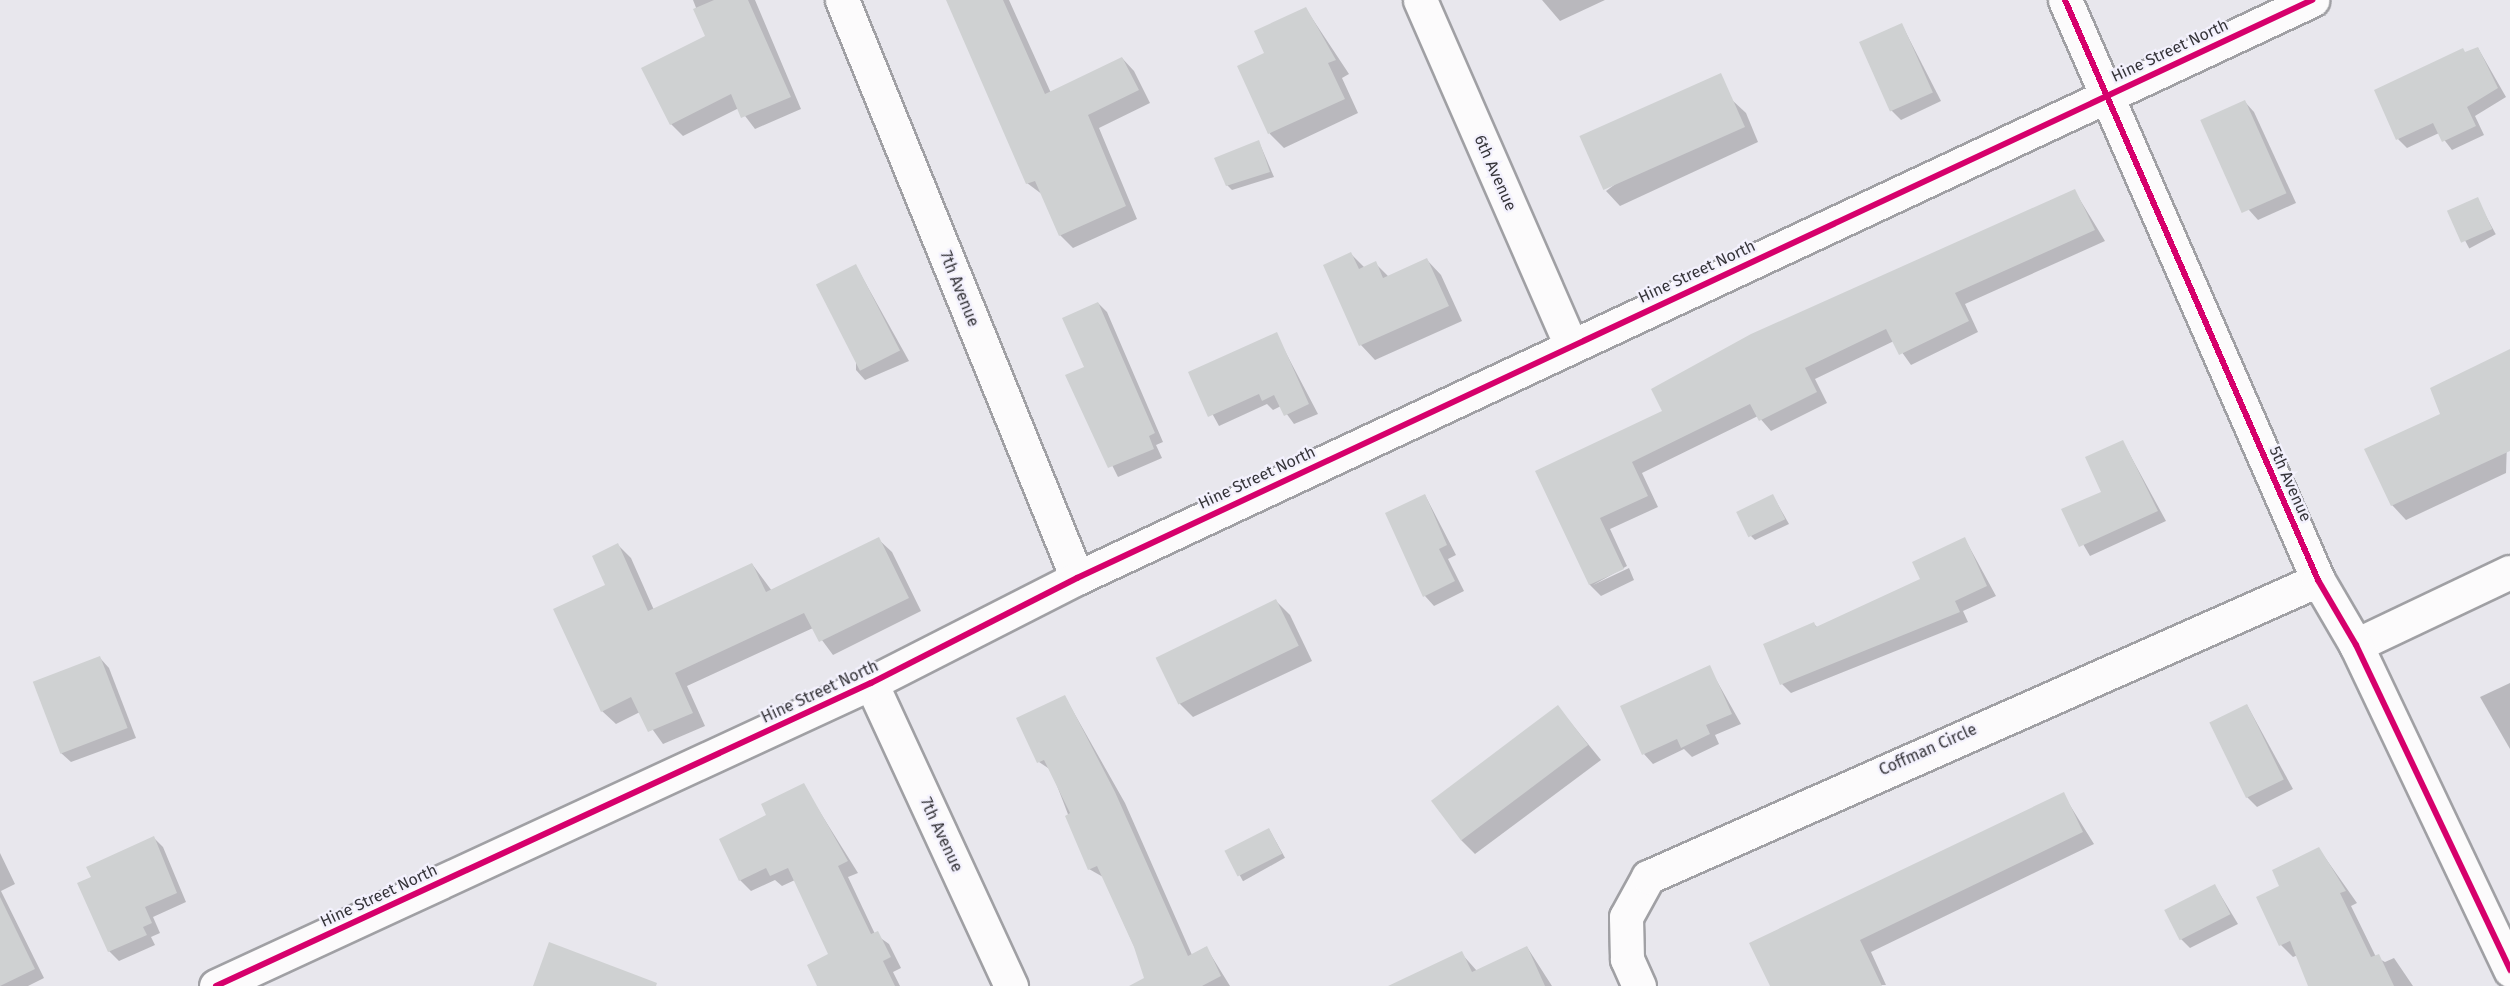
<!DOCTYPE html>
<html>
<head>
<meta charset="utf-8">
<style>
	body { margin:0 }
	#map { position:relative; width:2510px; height:986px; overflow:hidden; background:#e8e7ed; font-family:"Fira Sans",sans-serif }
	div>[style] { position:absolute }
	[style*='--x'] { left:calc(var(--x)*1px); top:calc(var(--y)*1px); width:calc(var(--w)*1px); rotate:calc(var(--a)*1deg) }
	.shadow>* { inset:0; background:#0003; transform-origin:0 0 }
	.building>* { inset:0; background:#cfd1d2; transform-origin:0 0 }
	.roads { filter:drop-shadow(2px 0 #a0a0a4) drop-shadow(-2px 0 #a0a0a4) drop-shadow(0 2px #a0a0a4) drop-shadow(0 -2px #a0a0a4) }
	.street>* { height:33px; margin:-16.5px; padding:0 16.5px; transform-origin:16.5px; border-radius:16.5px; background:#fcfbfc }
	.secondary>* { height:33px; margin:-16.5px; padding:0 16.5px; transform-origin:16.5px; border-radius:16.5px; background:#fcfbfc }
	.cycleway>* { height:6px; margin:-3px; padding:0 3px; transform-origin:3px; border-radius:3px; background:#d6006c }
	span { translate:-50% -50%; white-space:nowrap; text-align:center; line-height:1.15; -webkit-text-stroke:4.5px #f3f1fd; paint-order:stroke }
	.street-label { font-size:16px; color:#353439 }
</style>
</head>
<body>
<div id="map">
	<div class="shadow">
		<i style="clip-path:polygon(693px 0,755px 0,801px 109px,755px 129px,739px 108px,683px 136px,671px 124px,707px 36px)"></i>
		<i style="clip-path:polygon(949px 0,1009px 0,1051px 93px,1122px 58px,1134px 71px,1150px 103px,1099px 128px,1137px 219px,1073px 248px,1060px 235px,1043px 195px,1027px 183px)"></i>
		<i style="clip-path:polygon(1542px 0,1605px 0,1560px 21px)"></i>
		<i style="clip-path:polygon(1306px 9px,1349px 74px,1342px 78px,1358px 113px,1284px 148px,1270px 134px,1239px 66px,1266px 54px)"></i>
		<i style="clip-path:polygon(1902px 25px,1941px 101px,1901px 120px,1891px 110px)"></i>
		<i style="clip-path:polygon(2478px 48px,2506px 97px,2475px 116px,2484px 135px,2452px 150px,2439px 133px,2407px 148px,2398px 139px,2466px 53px)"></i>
		<i style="clip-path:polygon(1731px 99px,1746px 113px,1758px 142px,1620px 206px,1606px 191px)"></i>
		<i style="clip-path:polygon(2245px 102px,2254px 112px,2296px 203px,2258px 220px,2249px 210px)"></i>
		<i style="clip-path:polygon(1259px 142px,1274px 177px,1232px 190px,1227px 185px)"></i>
		<i style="clip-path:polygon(2074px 190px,2105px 241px,1965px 304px,1978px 332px,1911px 365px,1894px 341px,1815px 379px,1827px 403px,1771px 431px,1758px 416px,1642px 473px,1658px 507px,1610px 529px,1627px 566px,1593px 585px,1629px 568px,1634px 580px,1601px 596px,1590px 585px,1537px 472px,1664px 412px)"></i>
		<i style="left:2477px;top:199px;width:40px;height:30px;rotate:62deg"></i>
		<i style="clip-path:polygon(1351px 254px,1365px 268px,1375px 263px,1389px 277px,1427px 260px,1441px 275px,1462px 321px,1375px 360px,1361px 345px,1325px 266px)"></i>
		<i style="clip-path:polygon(856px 266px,909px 361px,865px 380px,856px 370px)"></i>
		<i style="clip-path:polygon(1098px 303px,1107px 312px,1163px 442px,1156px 445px,1162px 458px,1118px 477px,1067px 376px,1086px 368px)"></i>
		<i style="clip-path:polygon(1276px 334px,1318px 414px,1294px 424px,1281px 406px,1273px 410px,1267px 404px,1219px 426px,1190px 373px)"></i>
		<i style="clip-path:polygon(2510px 351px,2506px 473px,2406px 520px,2392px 505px,2441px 415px)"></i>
		<i style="clip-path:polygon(2123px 442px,2166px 521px,2090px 556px,2063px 510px,2103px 493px)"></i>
		<i style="clip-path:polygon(1425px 495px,1456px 555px,1448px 559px,1464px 591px,1434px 606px,1425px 596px)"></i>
		<i style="clip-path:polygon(1773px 496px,1789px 524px,1755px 540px,1751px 536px)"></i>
		<i style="clip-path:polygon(878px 539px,892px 552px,921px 611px,833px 655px,813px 628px,687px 686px,705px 726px,663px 744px,640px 712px,616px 724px,602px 711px,607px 586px,618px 545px,631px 558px,654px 610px,752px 564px,772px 591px)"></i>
		<i style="clip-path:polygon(1965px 539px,1996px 596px,1963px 611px,1968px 622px,1791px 693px,1782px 684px,1814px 624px,1818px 628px,1922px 579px)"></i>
		<i style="clip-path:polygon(1276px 601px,1290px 615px,1312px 661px,1193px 717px,1179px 703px)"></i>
		<i style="clip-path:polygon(100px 658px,109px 668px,136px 738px,71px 762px,61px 753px)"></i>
		<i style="clip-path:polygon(1709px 667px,1741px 724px,1715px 735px,1719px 744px,1692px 757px,1684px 749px,1653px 764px,1644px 754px)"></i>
		<i style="clip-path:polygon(2510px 683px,2510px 749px,2480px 697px)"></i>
		<i style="clip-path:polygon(1065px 697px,1125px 803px,1192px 955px,1206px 947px,1230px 986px,1152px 986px,1103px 877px,1089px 869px,1051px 770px,1039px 762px)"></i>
		<i style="clip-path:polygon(2247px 705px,2293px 789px,2257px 807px,2247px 797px)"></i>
		<i style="clip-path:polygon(1558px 707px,1601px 760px,1475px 854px,1461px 840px)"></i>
		<i style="clip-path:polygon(803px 785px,858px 873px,848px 877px,875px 934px,889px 944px,901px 968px,893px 972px,900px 986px,820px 986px,830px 955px,795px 880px,782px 886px,775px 880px,751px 891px,740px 880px,721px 840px,768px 815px)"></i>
		<i style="clip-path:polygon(2063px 794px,2094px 844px,1871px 952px,1886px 985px,1771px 986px)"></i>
		<i style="left:1269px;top:829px;width:33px;height:48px;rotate:61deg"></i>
		<i style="clip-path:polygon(154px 838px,163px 847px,186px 902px,153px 917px,160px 933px,151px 937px,155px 945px,119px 961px,109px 951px,93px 878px)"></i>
		<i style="clip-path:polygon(2319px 849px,2357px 903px,2351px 906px,2376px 957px,2385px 962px,2394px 958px,2413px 986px,2312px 986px,2298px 955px,2293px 957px,2281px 945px,2281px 886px)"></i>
		<i style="clip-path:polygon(0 853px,15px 884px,1px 891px,44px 978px,28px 986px,0 986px)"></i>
		<i style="clip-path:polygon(2215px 886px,2238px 924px,2190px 948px,2180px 938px)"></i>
		<i style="clip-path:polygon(1527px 947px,1552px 986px,1417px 986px,1461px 953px,1477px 971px)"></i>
	</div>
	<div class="building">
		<i style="clip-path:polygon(714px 0,748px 0,791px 97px,741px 118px,731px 94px,670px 125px,641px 68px,705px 36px,693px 9px)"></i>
		<i style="clip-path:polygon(946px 0,1003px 0,1045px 94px,1122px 57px,1139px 90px,1088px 115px,1126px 206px,1059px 236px,1035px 181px,1026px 184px)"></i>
		<i style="clip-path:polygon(1306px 7px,1336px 60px,1328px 63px,1345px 99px,1268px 134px,1237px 66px,1264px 53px,1254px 31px)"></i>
		<i style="left:1902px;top:23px;width:76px;height:47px;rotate:66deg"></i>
		<i style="clip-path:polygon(2478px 47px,2498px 88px,2467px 107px,2476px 126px,2442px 142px,2433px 123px,2396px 140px,2374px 90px,2463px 48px,2465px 52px)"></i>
		<i style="left:1721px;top:73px;width:59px;height:155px;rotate:66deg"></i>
		<i style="left:2245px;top:100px;width:102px;height:49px;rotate:66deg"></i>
		<i style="clip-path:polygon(1259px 140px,1270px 172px,1226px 186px,1214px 158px)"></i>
		<i style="clip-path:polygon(2075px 189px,2095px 230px,1955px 293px,1969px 321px,1899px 355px,1886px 329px,1805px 368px,1817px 392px,1759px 421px,1750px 404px,1632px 462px,1648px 496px,1600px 518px,1624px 569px,1589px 585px,1535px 471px,1662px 411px,1651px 389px,1751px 334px)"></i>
		<i style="left:2478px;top:197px;width:35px;height:34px;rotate:66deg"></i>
		<i style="clip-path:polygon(1351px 252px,1359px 269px,1376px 261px,1383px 278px,1427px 258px,1449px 306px,1359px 346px,1323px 265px)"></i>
		<i style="left:856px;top:264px;width:97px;height:45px;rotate:63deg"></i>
		<i style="clip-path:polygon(1098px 302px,1155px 433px,1149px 436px,1154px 449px,1108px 468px,1065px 375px,1084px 367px,1062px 318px)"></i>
		<i style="clip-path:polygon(1277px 332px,1309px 404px,1284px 416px,1274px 395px,1262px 401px,1259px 394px,1208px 417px,1188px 372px)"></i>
		<i style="clip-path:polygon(2510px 349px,2510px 451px,2391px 506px,2364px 449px,2440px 414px,2430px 388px)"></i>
		<i style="clip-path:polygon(2123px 440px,2158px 511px,2079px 547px,2061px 509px,2101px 492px,2085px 457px)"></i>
		<i style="clip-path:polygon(1425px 494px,1447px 545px,1439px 549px,1455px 581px,1423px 597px,1385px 513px)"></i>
		<i style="left:1773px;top:494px;width:28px;height:41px;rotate:64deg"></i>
		<i style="clip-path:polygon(879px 537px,909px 598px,819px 642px,804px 613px,675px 673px,693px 713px,648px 732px,631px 697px,601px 712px,553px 609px,605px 585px,592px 556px,618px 543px,648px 611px,752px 563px,766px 592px)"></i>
		<i style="clip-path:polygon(1965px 537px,1987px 586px,1955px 601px,1960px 612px,1780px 685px,1763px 644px,1814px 622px,1816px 627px,1920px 579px,1912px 562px)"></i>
		<i style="left:1276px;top:599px;width:52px;height:134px;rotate:64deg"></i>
		<i style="left:100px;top:656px;width:77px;height:72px;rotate:69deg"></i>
		<i style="clip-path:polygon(1710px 665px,1732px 714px,1706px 725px,1710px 734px,1681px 748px,1677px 739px,1642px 755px,1620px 706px)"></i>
		<i style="clip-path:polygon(1065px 695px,1115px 792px,1188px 956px,1207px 946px,1221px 976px,1202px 986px,1129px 986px,1144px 978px,1134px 947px,1097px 866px,1088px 870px,1065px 816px,1070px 813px,1044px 760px,1037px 763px,1016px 718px)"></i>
		<i style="left:2247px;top:704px;width:84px;height:42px;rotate:64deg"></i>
		<i style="left:1558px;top:705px;width:50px;height:159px;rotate:53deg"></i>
		<i style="clip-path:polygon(804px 783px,848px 861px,838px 866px,871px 934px,878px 931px,891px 957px,883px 961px,895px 986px,817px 986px,807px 965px,828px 954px,788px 868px,770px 876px,766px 868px,739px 881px,719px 839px,766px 815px,761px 804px)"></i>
		<i style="clip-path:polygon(2064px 792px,2083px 832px,1860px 940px,1882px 986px,1770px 986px,1749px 943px)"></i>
		<i style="left:1269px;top:828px;width:29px;height:50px;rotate:63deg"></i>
		<i style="clip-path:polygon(154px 836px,177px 893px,145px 907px,152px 923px,143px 927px,147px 935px,108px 952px,77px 883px,91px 877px,86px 867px)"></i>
		<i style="clip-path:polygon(2319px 847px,2346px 891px,2340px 893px,2371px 957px,2379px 954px,2394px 986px,2308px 986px,2290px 941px,2279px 946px,2256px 897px,2279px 886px,2272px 870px)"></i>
		<i style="left:2215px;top:884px;width:34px;height:57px;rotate:63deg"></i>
		<i style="clip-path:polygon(0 897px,35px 969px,0 986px)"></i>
		<i style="clip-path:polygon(549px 942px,657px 983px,656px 986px,533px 986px)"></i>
		<i style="clip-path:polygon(1527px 946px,1545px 986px,1388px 986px,1462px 951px,1472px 972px)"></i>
	</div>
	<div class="roads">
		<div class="street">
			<i style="--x:842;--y:0;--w:624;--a:67.87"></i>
			<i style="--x:1420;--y:0;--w:377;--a:66.4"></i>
			<i style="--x:2356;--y:645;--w:170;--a:-25.4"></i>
			<i style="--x:871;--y:683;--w:334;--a:65.2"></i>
			<i style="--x:1639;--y:986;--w:30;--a:-114"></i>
			<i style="--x:1627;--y:959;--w:42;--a:-91.4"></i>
			<i style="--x:1626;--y:917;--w:46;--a:-61.2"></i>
			<i style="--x:1648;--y:877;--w:733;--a:-23.91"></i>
		</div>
		<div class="secondary">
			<i style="--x:2065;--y:0;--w:633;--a:66.43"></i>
			<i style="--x:2318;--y:580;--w:75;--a:59.7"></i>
			<i style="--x:2356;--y:645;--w:360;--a:64.6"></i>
			<i style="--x:216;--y:986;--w:722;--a:-24.83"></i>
			<i style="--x:871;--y:683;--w:231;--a:-27"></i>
			<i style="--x:1077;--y:578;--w:1364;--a:-25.08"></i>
		</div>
	</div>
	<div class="cycleway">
		<i style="--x:2065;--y:0;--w:633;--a:66.43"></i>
		<i style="--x:2318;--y:580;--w:75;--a:59.7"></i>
		<i style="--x:2356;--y:645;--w:360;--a:64.6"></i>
		<i style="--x:216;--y:986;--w:722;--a:-24.83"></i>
		<i style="--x:871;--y:683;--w:231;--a:-27"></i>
		<i style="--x:1077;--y:578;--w:1364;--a:-25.08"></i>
	</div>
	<div class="street-label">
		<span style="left:2170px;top:51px;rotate:-25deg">Hine Street North</span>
		<span style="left:1495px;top:173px;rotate:66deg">6th Avenue</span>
		<span style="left:1697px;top:272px;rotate:-25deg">Hine Street North</span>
		<span style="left:959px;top:289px;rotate:68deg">7th Avenue</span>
		<span style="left:1257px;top:478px;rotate:-25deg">Hine Street North</span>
		<span style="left:2290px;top:484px;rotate:66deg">5th Avenue</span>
		<span style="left:820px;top:692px;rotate:-25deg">Hine Street North</span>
		<span style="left:1928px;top:750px;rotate:-24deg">Coffman Circle</span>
		<span style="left:941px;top:835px;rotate:65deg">7th Avenue</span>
		<span style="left:379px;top:896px;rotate:-25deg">Hine Street North</span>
	</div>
</div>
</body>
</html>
